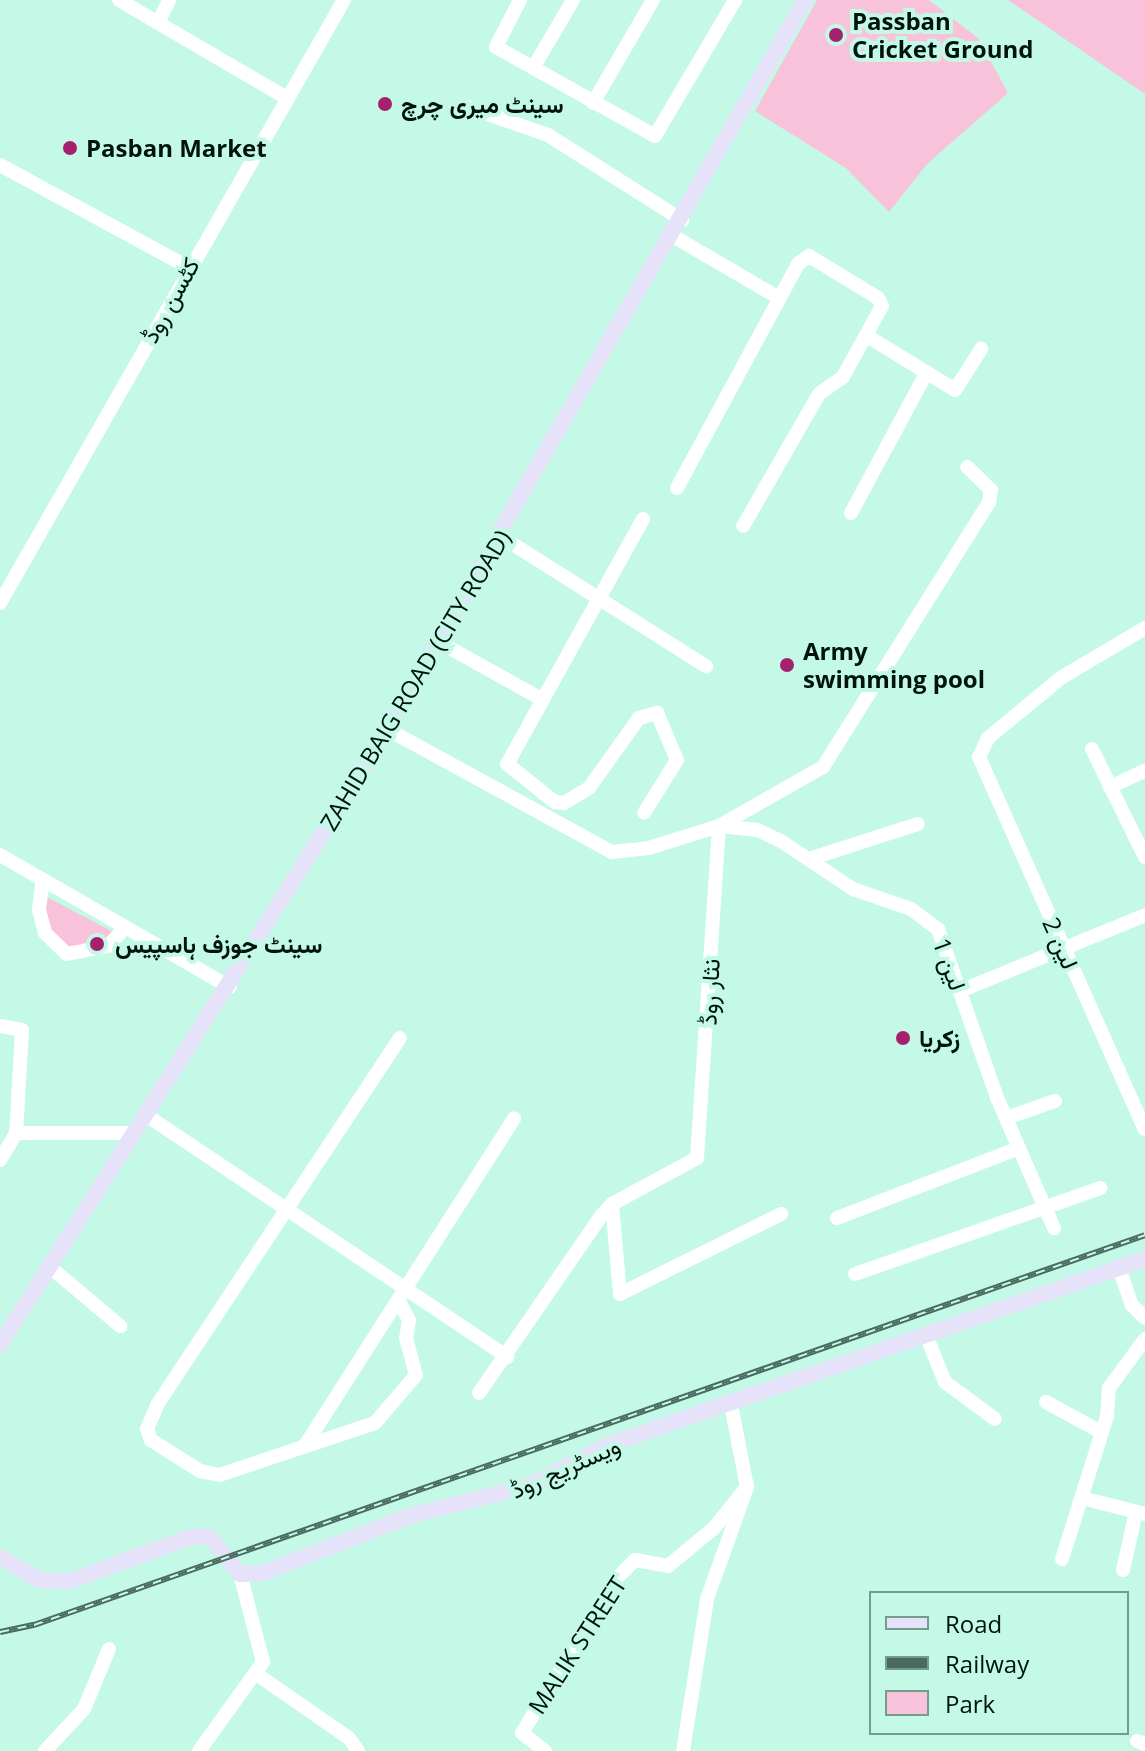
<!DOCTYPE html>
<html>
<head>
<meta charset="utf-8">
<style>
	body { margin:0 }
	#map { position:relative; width:1145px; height:1751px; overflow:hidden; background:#c3f9e6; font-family:"Open Sans",Vazirmatn,sans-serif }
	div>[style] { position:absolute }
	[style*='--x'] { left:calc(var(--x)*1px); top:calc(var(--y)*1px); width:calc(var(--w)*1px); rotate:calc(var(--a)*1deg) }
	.green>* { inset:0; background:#f8c3da }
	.minor>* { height:14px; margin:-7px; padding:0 7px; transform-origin:7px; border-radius:7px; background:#fff }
	.major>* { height:16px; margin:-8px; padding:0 8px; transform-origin:8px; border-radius:8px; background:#e5e2fa }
	.rail>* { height:6px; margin-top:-3px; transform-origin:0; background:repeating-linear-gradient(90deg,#c3f9e6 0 9px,#4b6a5f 0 18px); box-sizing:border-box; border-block:2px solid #4b6a5f }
	.dots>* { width:22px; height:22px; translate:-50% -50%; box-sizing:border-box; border:4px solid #c3f9e6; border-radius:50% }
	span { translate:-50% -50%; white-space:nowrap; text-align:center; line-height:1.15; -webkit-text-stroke:8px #c3f9e6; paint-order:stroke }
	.poi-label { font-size:24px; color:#01130d; font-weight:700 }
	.left { translate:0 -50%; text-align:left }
	.street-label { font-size:24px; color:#01130d }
	.legend { position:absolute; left:869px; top:1591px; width:260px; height:144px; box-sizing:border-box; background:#c3f9e6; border:2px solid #759d8f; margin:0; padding:10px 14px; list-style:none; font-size:24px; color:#01130d }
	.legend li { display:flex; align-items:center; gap:16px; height:40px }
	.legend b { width:40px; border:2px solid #759d8f }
</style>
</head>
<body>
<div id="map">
	<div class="green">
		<i style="clip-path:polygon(817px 0,929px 0,978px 38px,1008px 93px,927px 164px,889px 212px,846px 168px,755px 111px)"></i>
		<i style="clip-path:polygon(1008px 0,1145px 0,1145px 94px)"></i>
		<i style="clip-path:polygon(41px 894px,119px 935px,82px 954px,45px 933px)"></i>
	</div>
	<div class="minor">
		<i style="--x:119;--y:0;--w:194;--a:30.3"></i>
		<i style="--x:520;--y:0;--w:53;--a:117.1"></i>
		<i style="--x:496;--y:47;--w:182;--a:29.2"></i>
		<i style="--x:655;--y:136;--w:158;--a:-59.5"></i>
		<i style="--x:158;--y:23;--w:25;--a:-64"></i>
		<i style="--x:533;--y:68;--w:79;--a:-59.5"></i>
		<i style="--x:593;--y:103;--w:119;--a:-59.8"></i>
		<i style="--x:468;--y:107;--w:85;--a:19.3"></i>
		<i style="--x:548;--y:135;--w:159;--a:32.4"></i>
		<i style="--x:0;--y:165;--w:214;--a:28.5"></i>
		<i style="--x:673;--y:236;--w:123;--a:30.3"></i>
		<i style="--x:867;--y:336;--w:103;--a:31.5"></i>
		<i style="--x:955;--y:390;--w:49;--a:-57.6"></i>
		<i style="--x:677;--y:488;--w:255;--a:-61.6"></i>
		<i style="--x:798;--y:264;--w:14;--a:-36"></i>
		<i style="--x:809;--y:256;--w:81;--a:31.3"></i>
		<i style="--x:878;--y:298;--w:9;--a:63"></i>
		<i style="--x:882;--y:306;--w:81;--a:118.8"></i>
		<i style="--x:843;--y:377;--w:29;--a:145"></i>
		<i style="--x:819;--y:394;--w:152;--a:119.9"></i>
		<i style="--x:851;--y:513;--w:160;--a:-61.7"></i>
		<i style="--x:643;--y:519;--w:280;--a:119"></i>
		<i style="--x:507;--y:764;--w:61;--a:38.4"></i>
		<i style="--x:555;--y:802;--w:9;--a:6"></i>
		<i style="--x:564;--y:803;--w:29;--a:-31"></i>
		<i style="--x:589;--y:788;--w:86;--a:-54.5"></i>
		<i style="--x:639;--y:718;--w:19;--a:-16"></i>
		<i style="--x:657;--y:713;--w:51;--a:66.9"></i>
		<i style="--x:677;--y:760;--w:62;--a:121.9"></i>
		<i style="--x:500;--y:536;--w:244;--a:32.3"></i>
		<i style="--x:0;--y:603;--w:694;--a:-60.3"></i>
		<i style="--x:1145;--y:628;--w:96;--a:149.4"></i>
		<i style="--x:1062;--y:677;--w:96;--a:140.5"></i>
		<i style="--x:988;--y:738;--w:21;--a:115"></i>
		<i style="--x:979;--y:757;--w:407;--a:66"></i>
		<i style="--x:439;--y:642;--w:119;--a:29.1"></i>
		<i style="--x:387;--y:729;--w:256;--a:28.7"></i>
		<i style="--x:612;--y:852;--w:37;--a:-6"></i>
		<i style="--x:649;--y:848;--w:73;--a:-17.4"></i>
		<i style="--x:719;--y:826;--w:120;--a:-29.6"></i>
		<i style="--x:823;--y:767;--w:313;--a:-57.9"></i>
		<i style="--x:989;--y:502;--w:12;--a:-81"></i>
		<i style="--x:991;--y:490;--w:33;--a:-136"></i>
		<i style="--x:1092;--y:749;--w:120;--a:63.9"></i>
		<i style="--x:1110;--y:787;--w:38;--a:-25"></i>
		<i style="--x:720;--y:826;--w:38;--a:6"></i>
		<i style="--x:758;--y:830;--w:25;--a:26"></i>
		<i style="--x:781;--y:841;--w:87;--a:33.7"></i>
		<i style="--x:853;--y:889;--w:61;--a:19"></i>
		<i style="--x:911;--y:909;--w:34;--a:37"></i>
		<i style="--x:938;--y:929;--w:181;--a:70.7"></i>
		<i style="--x:998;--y:1100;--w:140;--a:66.4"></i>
		<i style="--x:0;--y:855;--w:265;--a:29.9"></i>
		<i style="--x:812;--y:858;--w:111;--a:-17.8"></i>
		<i style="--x:43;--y:880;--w:30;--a:98"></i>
		<i style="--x:39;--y:910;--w:24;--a:75"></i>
		<i style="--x:45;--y:933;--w:30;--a:44"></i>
		<i style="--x:67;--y:954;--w:42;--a:-11"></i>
		<i style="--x:108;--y:946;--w:25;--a:-47"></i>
		<i style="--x:960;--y:991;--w:200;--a:-22.3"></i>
		<i style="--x:0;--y:1026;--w:22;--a:10"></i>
		<i style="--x:22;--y:1030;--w:103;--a:93.3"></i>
		<i style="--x:146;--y:1115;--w:435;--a:33.8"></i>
		<i style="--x:1006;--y:1118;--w:52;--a:-19.1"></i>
		<i style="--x:0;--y:1160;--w:31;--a:-59"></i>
		<i style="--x:16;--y:1133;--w:119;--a:0"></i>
		<i style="--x:612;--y:1204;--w:90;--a:84.9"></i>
		<i style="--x:620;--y:1294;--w:180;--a:-26.4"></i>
		<i style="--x:837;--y:1218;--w:195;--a:-21"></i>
		<i style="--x:50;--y:1267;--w:92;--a:40.1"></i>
		<i style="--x:1119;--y:1268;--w:39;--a:71"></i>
		<i style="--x:1132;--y:1305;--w:18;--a:45"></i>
		<i style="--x:855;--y:1274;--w:260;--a:-19.3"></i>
		<i style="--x:398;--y:1300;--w:23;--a:61"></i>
		<i style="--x:409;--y:1320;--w:18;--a:99"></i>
		<i style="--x:406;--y:1338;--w:38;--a:75"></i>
		<i style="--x:416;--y:1375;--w:63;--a:130.5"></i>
		<i style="--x:375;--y:1423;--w:163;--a:161.5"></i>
		<i style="--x:220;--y:1475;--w:20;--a:-169"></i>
		<i style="--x:200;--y:1471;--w:58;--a:-147.7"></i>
		<i style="--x:151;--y:1440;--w:12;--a:-110"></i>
		<i style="--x:147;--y:1429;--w:26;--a:-67"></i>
		<i style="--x:157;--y:1405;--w:440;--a:-56.5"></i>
		<i style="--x:926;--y:1335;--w:51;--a:68"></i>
		<i style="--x:945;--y:1382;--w:62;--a:36.5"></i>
		<i style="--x:479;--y:1393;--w:215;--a:-55.4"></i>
		<i style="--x:601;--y:1216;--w:16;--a:-47"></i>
		<i style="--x:612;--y:1204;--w:97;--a:-28.4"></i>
		<i style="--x:697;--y:1158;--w:333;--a:-86.2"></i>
		<i style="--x:1046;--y:1402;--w:63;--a:28.6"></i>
		<i style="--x:304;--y:1447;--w:390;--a:-57.4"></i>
		<i style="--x:1082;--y:1498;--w:65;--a:14.3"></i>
		<i style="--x:1062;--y:1559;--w:150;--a:-72.5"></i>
		<i style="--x:1107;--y:1416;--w:28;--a:-86"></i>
		<i style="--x:1109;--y:1388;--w:61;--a:-53.7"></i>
		<i style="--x:1123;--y:1570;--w:59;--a:-77.4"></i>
		<i style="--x:255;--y:1673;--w:114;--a:34.7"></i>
		<i style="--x:349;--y:1738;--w:16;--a:55"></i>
		<i style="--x:1137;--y:1741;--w:9;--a:21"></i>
		<i style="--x:45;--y:1751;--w:57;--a:-47.1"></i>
		<i style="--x:84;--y:1709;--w:65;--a:-67.4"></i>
		<i style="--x:199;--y:1751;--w:110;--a:-54.3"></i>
		<i style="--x:263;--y:1662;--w:91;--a:-104.6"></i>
		<i style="--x:545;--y:1751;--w:29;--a:-142"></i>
		<i style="--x:522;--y:1733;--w:180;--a:-58.6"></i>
		<i style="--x:616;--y:1579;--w:27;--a:-45"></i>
		<i style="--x:635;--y:1560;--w:34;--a:10"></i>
		<i style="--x:668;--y:1566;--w:60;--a:-39.6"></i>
		<i style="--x:714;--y:1528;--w:53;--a:-51.2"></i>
		<i style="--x:683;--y:1751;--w:154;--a:-81"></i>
		<i style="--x:707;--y:1599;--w:119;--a:-70.3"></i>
		<i style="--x:747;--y:1487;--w:84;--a:-101"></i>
	</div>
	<div class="major">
		<i style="--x:0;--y:1345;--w:676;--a:-57.74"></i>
		<i style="--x:361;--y:773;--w:891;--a:-60.13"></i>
		<i style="--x:0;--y:1557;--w:45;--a:30.5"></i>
		<i style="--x:39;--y:1580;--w:31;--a:2"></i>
		<i style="--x:70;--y:1581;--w:129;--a:-20"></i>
		<i style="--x:191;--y:1537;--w:19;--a:0"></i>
		<i style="--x:210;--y:1537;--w:48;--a:51"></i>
		<i style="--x:240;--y:1574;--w:23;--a:-2"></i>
		<i style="--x:263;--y:1573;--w:157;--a:-21.3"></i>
		<i style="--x:409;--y:1516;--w:124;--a:-14"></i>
		<i style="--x:529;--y:1486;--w:89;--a:-27.4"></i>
		<i style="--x:608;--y:1445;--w:568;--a:-19.1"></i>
	</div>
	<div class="rail">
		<i style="--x:0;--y:1632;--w:35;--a:-12"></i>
		<i style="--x:34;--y:1625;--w:1177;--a:-19.34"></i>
	</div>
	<div class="dots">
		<i style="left:836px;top:35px;background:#a6216d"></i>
		<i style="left:385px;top:104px;background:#a6216d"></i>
		<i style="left:70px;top:148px;background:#a6216d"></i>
		<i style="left:787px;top:665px;background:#a6216d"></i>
		<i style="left:97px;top:944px;background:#a6216d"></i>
		<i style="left:903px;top:1038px;background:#a6216d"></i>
	</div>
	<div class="poi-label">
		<span class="left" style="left:852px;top:35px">Passban<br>Cricket Ground</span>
		<span class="left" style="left:401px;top:104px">سینٹ میری چرچ</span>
		<span class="left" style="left:86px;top:148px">Pasban Market</span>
		<span class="left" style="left:803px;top:665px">Army<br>swimming pool</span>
		<span class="left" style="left:115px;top:944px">سینٹ جوزف ہاسپیس</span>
		<span class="left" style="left:919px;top:1038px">زکریا</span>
	</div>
	<div class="street-label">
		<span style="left:170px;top:300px;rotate:-61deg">کٹسن روڈ</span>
		<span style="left:415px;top:680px;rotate:-59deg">ZAHID BAIG ROAD (CITY ROAD)</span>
		<span style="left:1061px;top:943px;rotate:66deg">لین 2</span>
		<span style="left:950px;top:964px;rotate:70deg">لین 1</span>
		<span style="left:709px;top:992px;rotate:-87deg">نثار روڈ</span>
		<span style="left:565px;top:1467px;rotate:-24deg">ویسٹریج روڈ</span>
		<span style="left:577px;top:1645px;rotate:-57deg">MALIK STREET</span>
	</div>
	<ul class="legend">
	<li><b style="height:10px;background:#e5e2fa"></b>Road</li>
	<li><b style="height:10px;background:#4b6a5f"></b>Railway</li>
	<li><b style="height:22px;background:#f8c3da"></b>Park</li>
	</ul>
</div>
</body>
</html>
